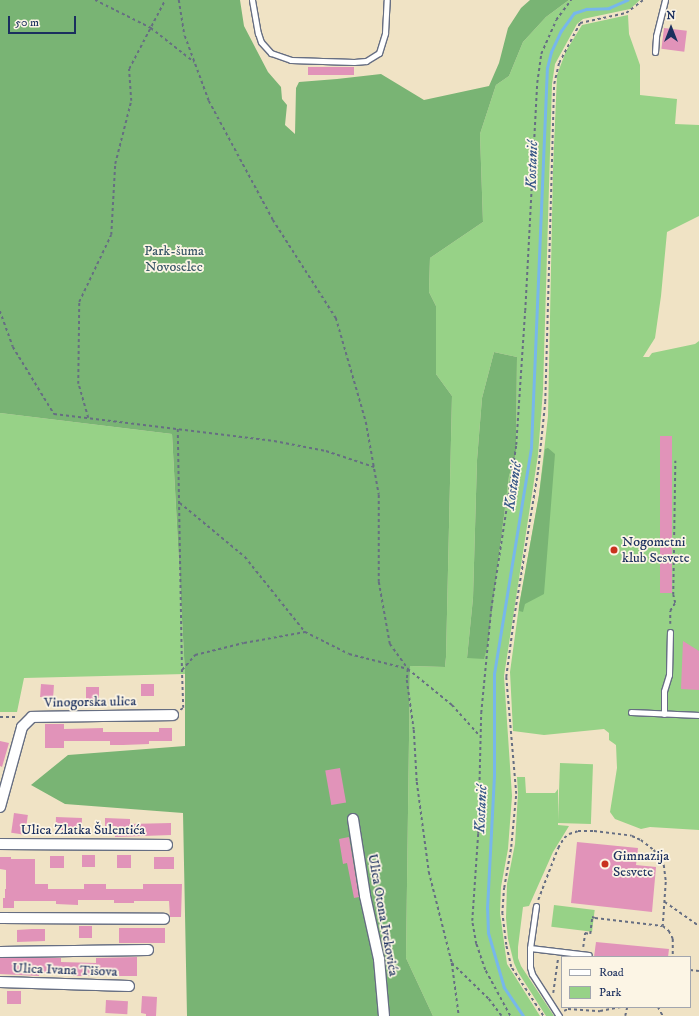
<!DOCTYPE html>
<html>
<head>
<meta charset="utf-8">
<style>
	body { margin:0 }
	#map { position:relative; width:699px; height:1016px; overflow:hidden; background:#f0e3c5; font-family:"IM FELL DW Pica",serif }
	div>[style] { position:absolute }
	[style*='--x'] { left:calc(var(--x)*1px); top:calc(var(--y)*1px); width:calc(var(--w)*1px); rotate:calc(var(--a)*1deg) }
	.green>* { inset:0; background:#97d287; transform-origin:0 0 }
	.forest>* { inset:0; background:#79b474 }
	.stream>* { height:2.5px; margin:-1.25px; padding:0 1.25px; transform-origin:1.25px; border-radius:1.25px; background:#77b7eb }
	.building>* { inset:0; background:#e193b9; transform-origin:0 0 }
	.path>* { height:1.5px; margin-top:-0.75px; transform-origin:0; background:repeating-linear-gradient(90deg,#666e82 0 3px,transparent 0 6px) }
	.roads { filter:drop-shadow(1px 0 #666e82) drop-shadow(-1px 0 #666e82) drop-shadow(0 1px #666e82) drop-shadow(0 -1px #666e82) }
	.service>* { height:5px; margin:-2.5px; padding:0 2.5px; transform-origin:2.5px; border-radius:2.5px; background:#fff }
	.minor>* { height:10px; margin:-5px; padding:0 5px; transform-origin:5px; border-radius:5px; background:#fff }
	.dots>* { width:11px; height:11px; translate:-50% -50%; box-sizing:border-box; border:2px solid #fcf5e5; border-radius:50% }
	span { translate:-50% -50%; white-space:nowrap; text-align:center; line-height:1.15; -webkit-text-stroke:3.5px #fcf5e5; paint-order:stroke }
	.park-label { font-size:14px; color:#3a5868 }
	.poi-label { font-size:14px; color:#1b2f5e }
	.left { translate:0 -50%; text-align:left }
	.street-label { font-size:14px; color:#1b2f5e }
	.water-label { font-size:15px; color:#375888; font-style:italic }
	.legend { position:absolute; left:561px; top:956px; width:130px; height:52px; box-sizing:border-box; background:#fcf5e5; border:1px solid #a2a6af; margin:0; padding:5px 7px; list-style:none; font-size:12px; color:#1b2f5e }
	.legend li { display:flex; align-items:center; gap:8px; height:20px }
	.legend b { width:20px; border:1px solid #a2a6af }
	.north { position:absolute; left:651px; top:8px; width:40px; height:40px; -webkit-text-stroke:3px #fcf5e5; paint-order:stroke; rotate:0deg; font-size:11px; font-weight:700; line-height:16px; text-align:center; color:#1b2f5e }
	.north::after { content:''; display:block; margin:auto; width:14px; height:18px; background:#1b2f5e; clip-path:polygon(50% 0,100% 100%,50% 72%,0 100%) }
	.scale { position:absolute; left:8px; top:16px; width:68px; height:18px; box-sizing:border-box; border:2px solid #1b2f5e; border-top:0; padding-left:5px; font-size:12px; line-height:14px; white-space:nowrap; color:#1b2f5e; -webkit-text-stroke:3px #fcf5e5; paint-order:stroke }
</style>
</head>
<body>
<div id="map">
	<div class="green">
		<i style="clip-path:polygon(evenodd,569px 0,640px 0,630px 9px,583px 19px,577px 24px,555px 64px,552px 84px,543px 390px,538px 455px,504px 676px,512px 796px,508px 849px,501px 887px,500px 913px,507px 964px,540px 1016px,433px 1016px,406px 958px,410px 666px,445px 667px,446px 657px,452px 396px,436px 374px,436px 306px,429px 292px,430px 258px,483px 222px,480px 134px,496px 85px,509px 76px,523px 42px,546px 17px,569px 0,494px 352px,517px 357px,516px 454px,509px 476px,488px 644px,467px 658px,473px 598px,477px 460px,482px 398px,494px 352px)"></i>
		<i style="clip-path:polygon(628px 15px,629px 34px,640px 65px,640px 95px,677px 99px,675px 124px,699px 125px,699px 216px,667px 232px,661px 296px,655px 338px,643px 357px,649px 357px,652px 353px,695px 344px,699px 341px,699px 830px,650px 827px,641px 829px,615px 819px,610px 812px,617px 768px,616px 745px,609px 740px,609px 733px,604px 729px,544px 735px,513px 731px,510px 672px,519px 606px,539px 495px,548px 416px,553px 169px,557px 75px,566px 51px,582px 25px)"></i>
		<i style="clip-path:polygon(0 413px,172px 434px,185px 674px,24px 678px,17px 712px,0 712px)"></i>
		<i style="left:560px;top:763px;width:33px;height:60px;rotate:2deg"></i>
		<i style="clip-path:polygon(517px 777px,525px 777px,526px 793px,555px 793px,558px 789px,558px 825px,569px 826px,553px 852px,529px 906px,523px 907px,518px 947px,518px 958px,521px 966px,554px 1016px,546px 1016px,518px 972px,514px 963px,508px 939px,506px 918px,507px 884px,515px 844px,518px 793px)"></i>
		<i style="left:554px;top:905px;width:41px;height:22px;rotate:7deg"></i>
	</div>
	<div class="forest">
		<i style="clip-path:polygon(0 0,240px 0,244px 26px,268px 72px,281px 87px,282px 99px,287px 105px,285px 125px,295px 134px,296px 88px,299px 82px,337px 79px,381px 74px,424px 100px,489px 86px,499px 63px,508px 28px,521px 8px,530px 0,569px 0,546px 17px,523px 42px,509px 76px,496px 85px,480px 134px,483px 222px,430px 258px,429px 292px,436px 306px,436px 374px,452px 396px,446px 657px,445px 667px,410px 666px,406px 958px,433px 1016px,187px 1016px,183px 813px,65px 804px,31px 785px,68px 755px,185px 746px,185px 674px,172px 434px,0 413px)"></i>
		<i style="clip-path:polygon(494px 352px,517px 357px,516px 454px,509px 476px,488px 644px,484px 659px,467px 658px,473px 598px,477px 460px,482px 398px)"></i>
		<i style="clip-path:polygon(548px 448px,555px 454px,544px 594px,525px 604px,523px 612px,519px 611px,519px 606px,539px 495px,545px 449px)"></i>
	</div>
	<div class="stream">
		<i style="--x:523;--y:1016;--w:34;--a:-124"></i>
		<i style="--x:504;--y:988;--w:57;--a:-106.2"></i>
		<i style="--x:488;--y:933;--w:24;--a:-92"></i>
		<i style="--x:487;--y:909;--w:132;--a:-87"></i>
		<i style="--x:494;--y:777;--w:103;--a:-90"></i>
		<i style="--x:494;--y:674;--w:229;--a:-80.7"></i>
		<i style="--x:531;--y:448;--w:380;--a:-87.6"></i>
		<i style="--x:547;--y:68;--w:16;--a:-76"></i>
		<i style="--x:551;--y:52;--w:23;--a:-65"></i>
		<i style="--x:561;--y:31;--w:22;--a:-54"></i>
		<i style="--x:574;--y:13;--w:13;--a:-18"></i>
		<i style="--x:586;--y:9;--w:23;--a:-2"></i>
		<i style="--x:609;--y:8;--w:20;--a:-24"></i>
	</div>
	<div class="building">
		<i style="left:664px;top:28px;width:23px;height:21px;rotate:7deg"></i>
		<i style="left:308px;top:67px;width:46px;height:8px"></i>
		<i style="left:660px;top:436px;width:12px;height:157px"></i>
		<i style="clip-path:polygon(683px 641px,699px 651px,699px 690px,681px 689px)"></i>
		<i style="left:41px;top:684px;width:13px;height:13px;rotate:4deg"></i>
		<i style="left:141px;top:684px;width:13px;height:12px"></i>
		<i style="left:86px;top:687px;width:13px;height:13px"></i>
		<i style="clip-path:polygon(45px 724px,64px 724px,64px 729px,103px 728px,103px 732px,159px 732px,159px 728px,172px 728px,172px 741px,149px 741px,149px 744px,123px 745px,110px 745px,110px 741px,64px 741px,64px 748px,45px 748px)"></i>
		<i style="clip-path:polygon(0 741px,9px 743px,2px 767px,0 766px)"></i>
		<i style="left:340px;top:768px;width:35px;height:15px;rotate:80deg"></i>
		<i style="left:14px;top:813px;width:14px;height:20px;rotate:8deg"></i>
		<i style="left:56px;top:817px;width:26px;height:13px;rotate:2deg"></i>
		<i style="clip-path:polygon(105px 818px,130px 819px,130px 824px,171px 823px,171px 835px,115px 837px,115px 826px,105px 826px)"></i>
		<i style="clip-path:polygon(349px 837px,359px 897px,354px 898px,347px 863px,343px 864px,339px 839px)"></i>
		<i style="clip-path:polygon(577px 842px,638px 848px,636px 865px,656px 867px,652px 912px,571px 903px)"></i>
		<i style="left:82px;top:855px;width:13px;height:12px"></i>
		<i style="left:117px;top:855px;width:14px;height:13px"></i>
		<i style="left:50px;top:856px;width:14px;height:12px"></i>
		<i style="clip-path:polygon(0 857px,11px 857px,11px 859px,35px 859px,35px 884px,48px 884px,48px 889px,84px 889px,84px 884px,106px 884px,106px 889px,143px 889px,143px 884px,182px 884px,181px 917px,170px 917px,169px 901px,134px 901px,134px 903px,114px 903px,114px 900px,78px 900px,78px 905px,56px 904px,56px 901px,14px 901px,14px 908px,3px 908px,3px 898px,5px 898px,5px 889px,6px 889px,6px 870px,0 869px)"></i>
		<i style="left:154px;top:857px;width:20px;height:12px"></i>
		<i style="left:79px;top:926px;width:13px;height:12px"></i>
		<i style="left:119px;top:928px;width:46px;height:15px"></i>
		<i style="clip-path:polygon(32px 929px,45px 929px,45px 941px,17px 942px,17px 930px)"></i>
		<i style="clip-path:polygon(596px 942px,669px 949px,668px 957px,594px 957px)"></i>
		<i style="clip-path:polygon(137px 957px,137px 976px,119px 976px,119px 971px,90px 971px,90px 976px,73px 976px,73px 973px,39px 973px,39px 976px,0 974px,0 958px,61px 958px,61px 962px,96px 963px,96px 958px)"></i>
		<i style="left:7px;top:991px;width:14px;height:13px"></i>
		<i style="clip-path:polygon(142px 996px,157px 997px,156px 1016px,146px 1016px,146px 1014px,141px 1013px)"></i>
		<i style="left:106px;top:1000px;width:22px;height:13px;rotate:3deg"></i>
	</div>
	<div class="path">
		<i style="--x:95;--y:0;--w:63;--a:26.6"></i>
		<i style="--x:151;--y:28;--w:55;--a:38.3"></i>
		<i style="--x:179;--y:0;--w:36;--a:81"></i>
		<i style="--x:185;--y:36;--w:69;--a:69.7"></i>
		<i style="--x:209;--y:101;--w:135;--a:61.7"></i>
		<i style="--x:273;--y:220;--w:117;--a:57.3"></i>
		<i style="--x:336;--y:318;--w:108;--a:73.9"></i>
		<i style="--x:366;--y:422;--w:74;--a:79.9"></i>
		<i style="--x:379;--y:495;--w:87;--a:90"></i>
		<i style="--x:379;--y:582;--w:63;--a:79.9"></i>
		<i style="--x:390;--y:644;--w:31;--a:54"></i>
		<i style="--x:408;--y:669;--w:57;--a:39.3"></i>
		<i style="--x:452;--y:705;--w:40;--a:48"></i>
		<i style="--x:0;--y:311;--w:38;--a:70"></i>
		<i style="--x:13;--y:347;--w:79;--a:58.5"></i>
		<i style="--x:54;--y:414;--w:222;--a:7"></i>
		<i style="--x:274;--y:441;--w:53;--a:10.9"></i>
		<i style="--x:326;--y:451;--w:51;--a:18.4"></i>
		<i style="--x:88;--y:418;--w:35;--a:-106"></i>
		<i style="--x:78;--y:384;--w:82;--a:-89.3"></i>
		<i style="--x:79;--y:302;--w:74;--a:-64.5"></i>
		<i style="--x:111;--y:235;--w:71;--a:-86.8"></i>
		<i style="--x:115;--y:164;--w:65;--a:-75.7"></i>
		<i style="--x:131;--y:101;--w:32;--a:-94"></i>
		<i style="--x:129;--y:69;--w:78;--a:-62.4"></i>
		<i style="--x:178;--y:429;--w:241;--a:89"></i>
		<i style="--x:180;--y:503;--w:85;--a:39.7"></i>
		<i style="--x:245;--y:557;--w:96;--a:51.3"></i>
		<i style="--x:670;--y:624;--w:13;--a:-90"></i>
		<i style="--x:670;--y:611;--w:9;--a:-58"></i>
		<i style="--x:675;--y:603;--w:8;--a:-104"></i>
		<i style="--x:673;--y:595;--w:134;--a:-89.1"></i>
		<i style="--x:180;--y:710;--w:4;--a:-34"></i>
		<i style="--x:183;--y:708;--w:38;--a:-92"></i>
		<i style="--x:182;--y:670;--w:20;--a:-49"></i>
		<i style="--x:195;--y:655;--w:50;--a:-13.8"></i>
		<i style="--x:244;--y:643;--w:62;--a:-10.2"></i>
		<i style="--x:305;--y:632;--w:49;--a:26.6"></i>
		<i style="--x:349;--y:654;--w:61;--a:14.3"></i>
		<i style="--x:408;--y:669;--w:11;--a:95"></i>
		<i style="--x:407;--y:680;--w:50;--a:82"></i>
		<i style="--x:414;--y:730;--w:52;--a:86.7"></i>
		<i style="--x:417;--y:782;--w:91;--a:82.4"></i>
		<i style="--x:429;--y:872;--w:94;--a:75.8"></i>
		<i style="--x:452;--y:963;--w:53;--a:82.5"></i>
		<i style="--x:0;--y:717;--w:18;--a:0"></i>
		<i style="--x:538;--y:900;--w:56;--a:-69"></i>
		<i style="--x:558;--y:848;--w:12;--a:-59"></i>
		<i style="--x:564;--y:838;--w:6;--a:-39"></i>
		<i style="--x:569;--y:834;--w:9;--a:-18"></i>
		<i style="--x:578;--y:831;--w:16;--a:0"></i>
		<i style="--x:594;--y:831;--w:38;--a:7"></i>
		<i style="--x:632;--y:836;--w:10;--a:24"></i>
		<i style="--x:641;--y:840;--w:16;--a:38"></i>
		<i style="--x:654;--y:850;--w:18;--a:56"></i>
		<i style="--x:664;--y:865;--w:17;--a:83"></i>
		<i style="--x:666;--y:882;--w:44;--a:93.9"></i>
		<i style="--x:665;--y:902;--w:42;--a:35.2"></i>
		<i style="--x:583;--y:947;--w:14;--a:-82"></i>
		<i style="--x:585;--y:933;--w:5;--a:11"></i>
		<i style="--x:590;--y:934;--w:17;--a:-83"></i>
		<i style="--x:592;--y:917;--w:3;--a:18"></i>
		<i style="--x:595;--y:918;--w:68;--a:6.7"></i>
		<i style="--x:663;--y:926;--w:8;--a:40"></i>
		<i style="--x:669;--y:931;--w:9;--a:63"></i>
		<i style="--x:673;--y:939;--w:18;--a:90"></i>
		<i style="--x:452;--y:963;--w:52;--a:44.2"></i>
		<i style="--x:489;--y:999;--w:21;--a:53"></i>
		<i style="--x:690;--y:970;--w:9;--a:6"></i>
		<i style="--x:553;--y:993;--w:36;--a:-82"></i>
		<i style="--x:658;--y:1007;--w:10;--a:61"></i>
		<i style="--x:564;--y:1011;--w:4;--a:-27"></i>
		<i style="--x:568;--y:1009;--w:32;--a:4"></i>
		<i style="--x:600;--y:1011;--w:21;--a:-11"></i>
		<i style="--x:510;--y:1016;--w:52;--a:-118.5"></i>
		<i style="--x:485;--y:970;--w:28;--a:-109"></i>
		<i style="--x:476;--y:944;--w:23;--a:-100"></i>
		<i style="--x:472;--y:921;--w:87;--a:-86.1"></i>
		<i style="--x:478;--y:834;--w:121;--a:-88.6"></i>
		<i style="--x:481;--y:713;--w:104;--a:-84.5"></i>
		<i style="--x:491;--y:609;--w:166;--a:-81.3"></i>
		<i style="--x:516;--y:445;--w:134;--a:-86.2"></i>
		<i style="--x:525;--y:311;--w:228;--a:-87"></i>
		<i style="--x:537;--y:83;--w:29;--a:-82"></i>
		<i style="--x:541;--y:54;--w:37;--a:-66"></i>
		<i style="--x:556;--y:20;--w:25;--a:-53"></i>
		<i style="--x:543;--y:1016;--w:59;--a:-123.1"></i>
		<i style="--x:511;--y:967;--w:23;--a:-103"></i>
		<i style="--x:506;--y:945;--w:31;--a:-97"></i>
		<i style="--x:502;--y:914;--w:26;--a:-86"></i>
		<i style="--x:504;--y:888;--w:42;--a:-80.3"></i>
		<i style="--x:511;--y:847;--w:53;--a:-84.6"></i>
		<i style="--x:516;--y:794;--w:117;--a:-94.9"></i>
		<i style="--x:506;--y:677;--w:61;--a:-82.4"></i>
		<i style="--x:514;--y:617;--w:149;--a:-80.7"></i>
		<i style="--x:538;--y:470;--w:68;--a:-84.1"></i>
		<i style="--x:545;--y:402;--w:318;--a:-88.4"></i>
		<i style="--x:554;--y:84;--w:22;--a:-77"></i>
		<i style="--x:559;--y:63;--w:45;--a:-62.3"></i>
		<i style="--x:580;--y:23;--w:47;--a:-12.3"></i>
		<i style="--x:626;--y:13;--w:21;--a:-37"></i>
		<i style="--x:625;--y:1016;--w:9;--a:-77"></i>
	</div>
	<div class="roads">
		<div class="service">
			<i style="--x:252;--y:0;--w:34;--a:80"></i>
			<i style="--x:258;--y:33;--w:9;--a:72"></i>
			<i style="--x:261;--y:42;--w:15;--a:48"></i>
			<i style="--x:271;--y:53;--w:21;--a:19"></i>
			<i style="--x:291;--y:60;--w:63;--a:1.8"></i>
			<i style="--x:354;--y:62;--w:12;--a:-5"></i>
			<i style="--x:366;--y:61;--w:15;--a:-32"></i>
			<i style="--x:379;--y:53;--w:21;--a:-73"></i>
			<i style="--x:385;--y:33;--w:33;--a:-87"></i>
			<i style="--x:655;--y:52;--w:16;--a:-86"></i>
			<i style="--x:656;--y:36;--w:37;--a:-76"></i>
			<i style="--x:631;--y:712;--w:68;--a:2.5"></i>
			<i style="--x:664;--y:714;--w:23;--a:-90"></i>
			<i style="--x:664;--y:691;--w:17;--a:-73"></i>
			<i style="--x:669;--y:675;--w:43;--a:-88.7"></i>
			<i style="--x:536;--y:906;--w:42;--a:98.1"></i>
			<i style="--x:530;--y:948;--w:19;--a:90"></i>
			<i style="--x:530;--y:967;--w:7;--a:74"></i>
			<i style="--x:532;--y:974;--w:50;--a:57.3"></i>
			<i style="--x:530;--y:948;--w:59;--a:6.8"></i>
		</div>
		<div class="minor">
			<i style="--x:0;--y:807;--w:83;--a:-74.6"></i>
			<i style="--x:22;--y:727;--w:14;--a:-45"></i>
			<i style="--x:32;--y:717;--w:141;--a:-0.8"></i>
			<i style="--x:353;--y:819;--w:78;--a:81.1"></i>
			<i style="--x:365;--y:896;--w:65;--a:77.5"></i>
			<i style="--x:379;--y:959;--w:57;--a:85"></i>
			<i style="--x:0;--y:844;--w:167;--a:0.3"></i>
			<i style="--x:0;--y:918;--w:164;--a:0.3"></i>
			<i style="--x:0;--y:952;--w:148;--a:-0.8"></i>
			<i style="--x:0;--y:982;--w:129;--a:1.8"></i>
		</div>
	</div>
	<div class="dots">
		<i style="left:614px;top:550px;background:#c8321e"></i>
		<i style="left:605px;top:864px;background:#c8321e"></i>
	</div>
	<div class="park-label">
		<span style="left:174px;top:259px">Park-šuma<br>Novoselec</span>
	</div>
	<div class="poi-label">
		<span class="left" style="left:622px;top:550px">Nogometni<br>klub Sesvete</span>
		<span class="left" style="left:613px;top:864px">Gimnazija<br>Sesvete</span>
	</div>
	<div class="street-label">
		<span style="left:90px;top:702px;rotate:-1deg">Vinogorska ulica</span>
		<span style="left:83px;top:830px">Ulica Zlatka Šulentića</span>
		<span style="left:383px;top:915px;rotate:80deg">Ulica Otona Ivekovića</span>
		<span style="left:65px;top:970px;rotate:2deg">Ulica Ivana Tišova</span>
	</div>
	<div class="water-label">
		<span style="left:532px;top:165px;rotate:-88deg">Kostanić</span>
		<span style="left:513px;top:486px;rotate:-81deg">Kostanić</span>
		<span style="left:481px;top:809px;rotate:-87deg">Kostanić</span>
	</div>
	<ul class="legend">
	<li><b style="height:5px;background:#fff"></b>Road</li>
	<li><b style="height:11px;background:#97d287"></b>Park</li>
	</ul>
	<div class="north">N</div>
	<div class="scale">50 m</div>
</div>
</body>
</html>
